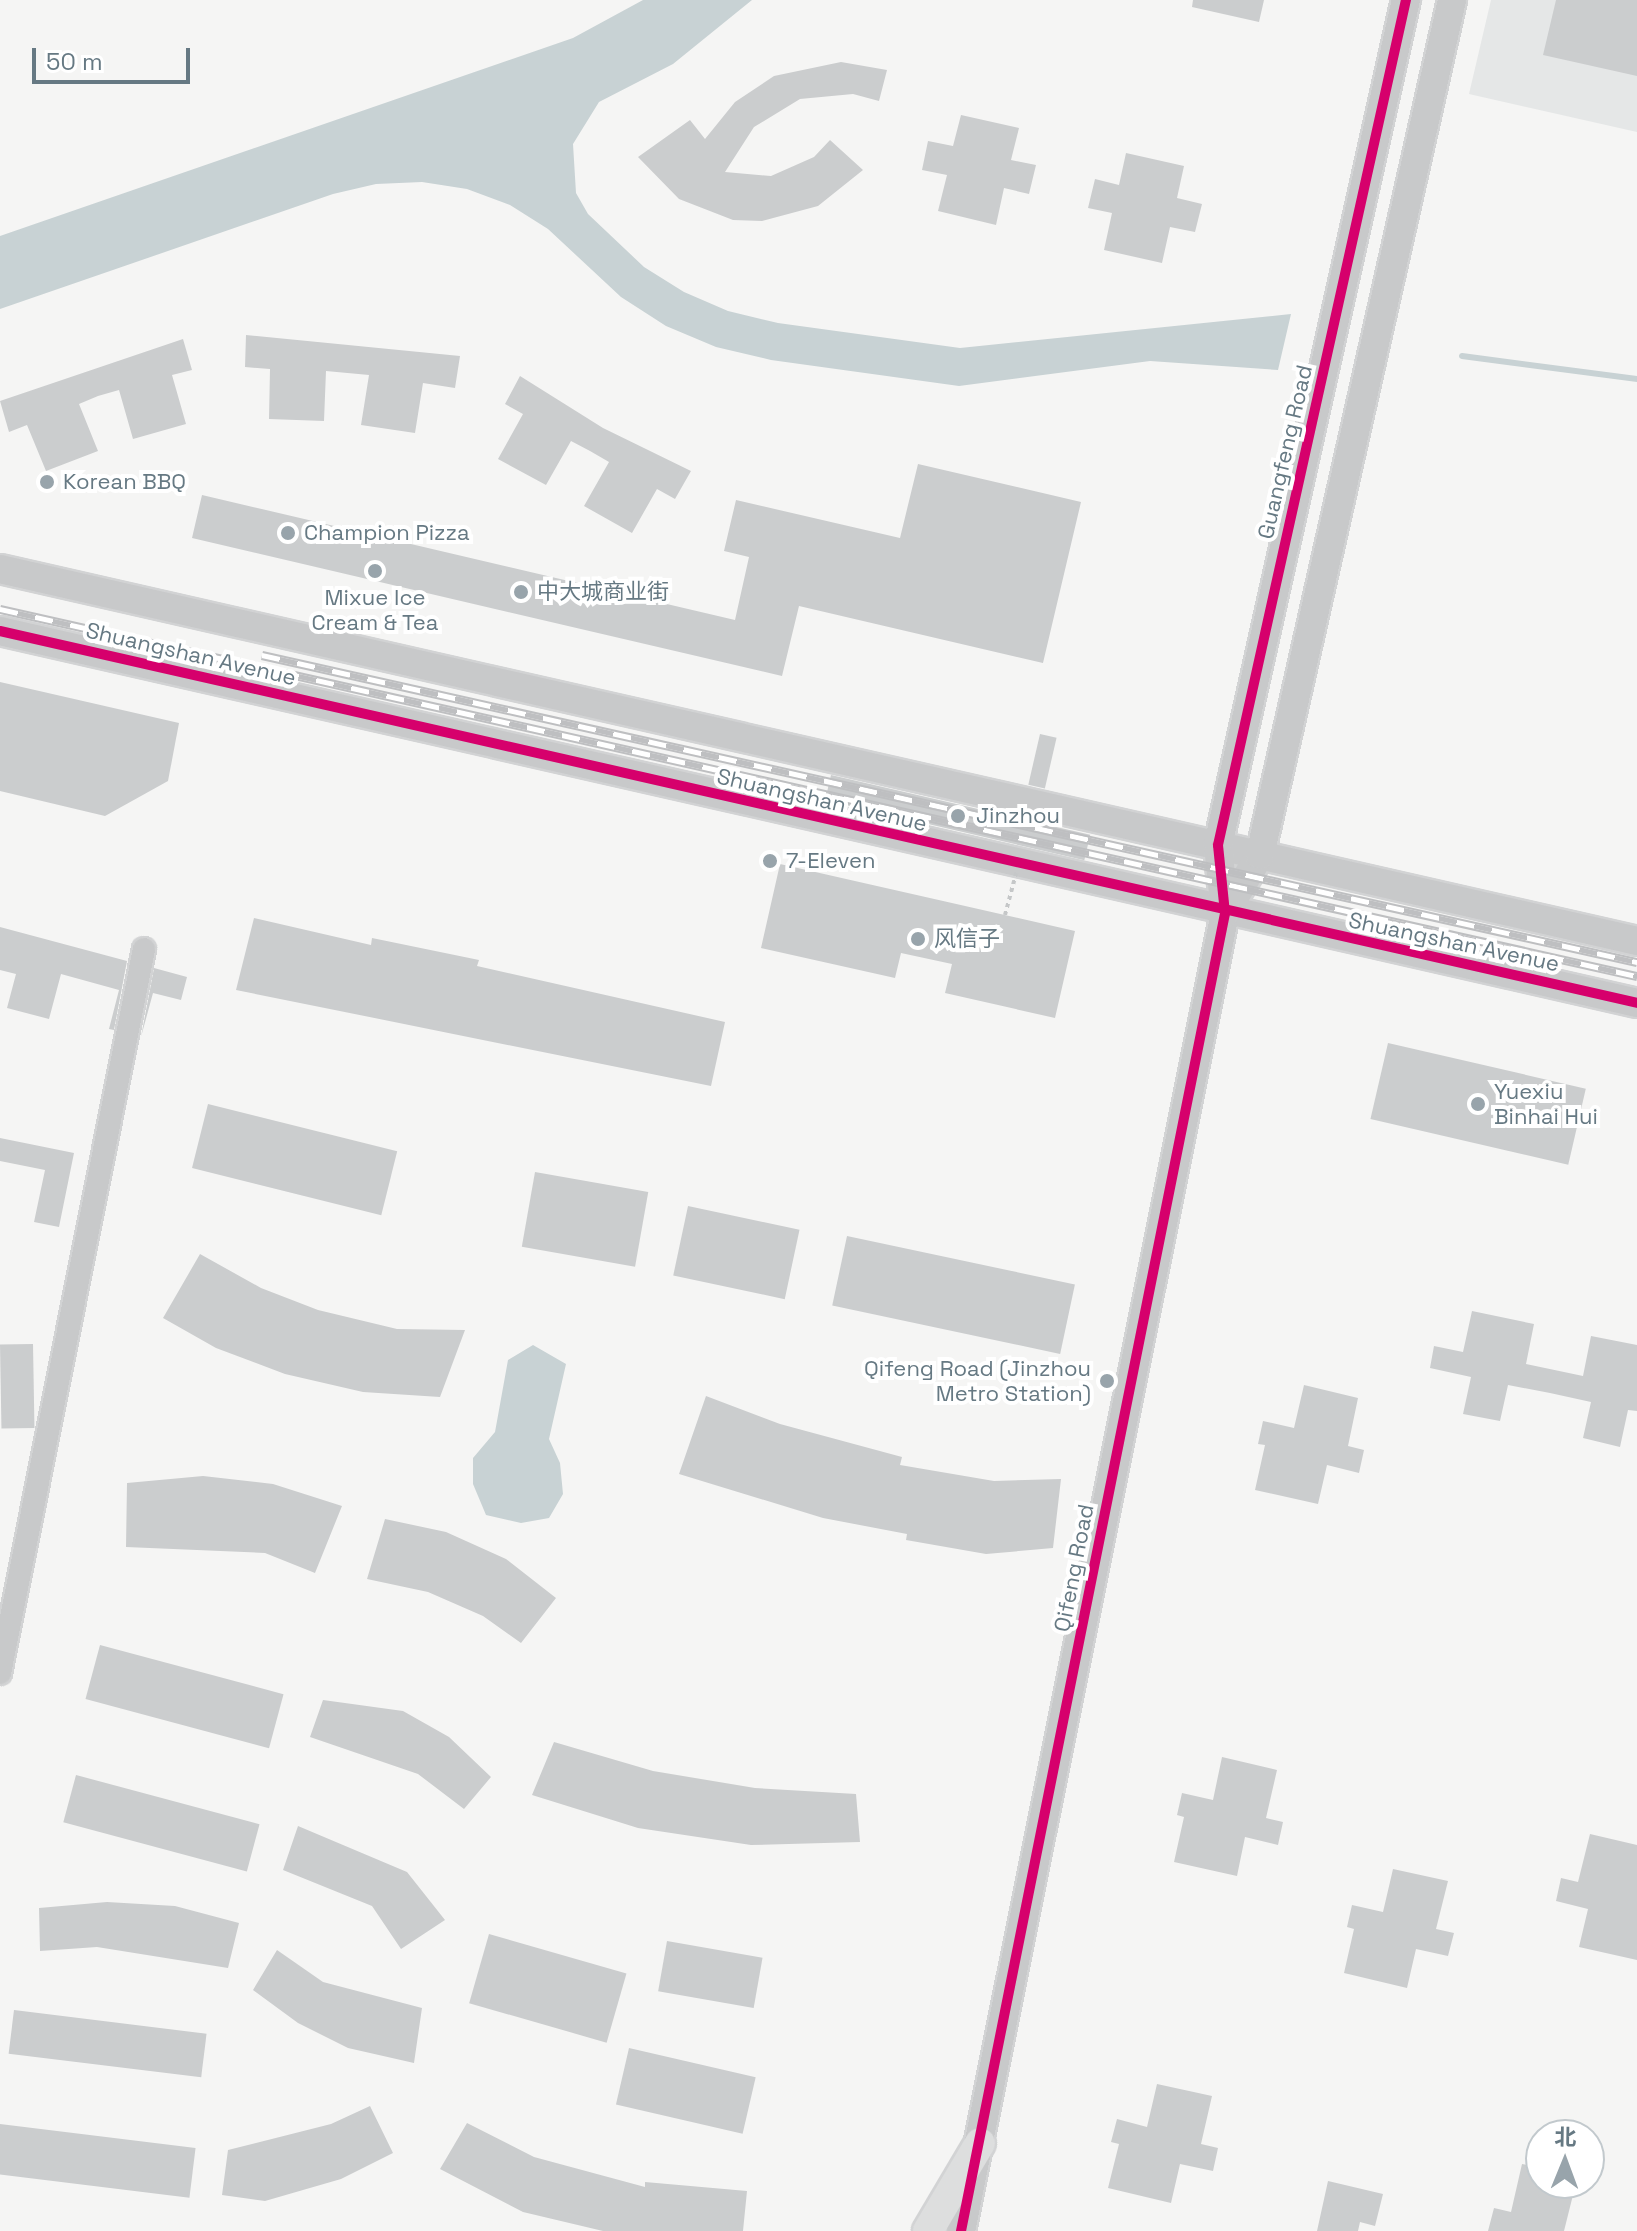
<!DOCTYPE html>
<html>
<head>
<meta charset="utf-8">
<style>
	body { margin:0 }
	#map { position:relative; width:1637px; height:2231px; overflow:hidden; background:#f5f5f4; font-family:"Space Grotesk","Noto Sans SC",sans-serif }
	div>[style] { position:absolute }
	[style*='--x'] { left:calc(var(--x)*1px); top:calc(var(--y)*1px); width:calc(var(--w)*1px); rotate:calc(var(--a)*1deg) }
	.built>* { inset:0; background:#e5e7e7 }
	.water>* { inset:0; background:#c8d2d4 }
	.stream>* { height:6px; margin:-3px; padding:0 3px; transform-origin:3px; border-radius:3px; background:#c8d2d4 }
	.building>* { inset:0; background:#cbcdce; transform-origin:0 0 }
	.roads { filter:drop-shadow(2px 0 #d2d3d4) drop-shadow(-2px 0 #d2d3d4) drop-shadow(0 2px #d2d3d4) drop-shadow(0 -2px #d2d3d4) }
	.minor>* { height:22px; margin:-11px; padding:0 11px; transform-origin:11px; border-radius:11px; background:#c8c9ca }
	.tertiary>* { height:28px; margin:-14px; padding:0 14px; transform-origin:14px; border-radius:14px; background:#c8c9ca }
	.secondary>* { height:30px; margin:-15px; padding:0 15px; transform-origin:15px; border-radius:15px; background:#dddede }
	.rail>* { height:9px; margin-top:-4.5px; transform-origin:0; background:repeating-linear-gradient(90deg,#fff 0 18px,#bebfc1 0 36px); box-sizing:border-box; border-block:2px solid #bebfc1 }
	.path-bridge>* { height:4px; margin-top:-2px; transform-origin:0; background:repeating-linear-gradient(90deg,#c5c7c8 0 4px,transparent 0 8px) }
	.cycleway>* { height:10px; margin:-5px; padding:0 5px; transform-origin:5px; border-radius:5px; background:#d6006c }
	.dots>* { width:22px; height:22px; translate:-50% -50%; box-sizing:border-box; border:4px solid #fff; border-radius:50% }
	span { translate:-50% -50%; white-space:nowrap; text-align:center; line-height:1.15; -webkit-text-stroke:8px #fff; paint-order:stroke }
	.street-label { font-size:22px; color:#667983 }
	.poi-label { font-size:22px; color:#667983 }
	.left { translate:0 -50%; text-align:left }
	.right { translate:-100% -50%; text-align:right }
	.north { position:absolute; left:1525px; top:2119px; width:80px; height:80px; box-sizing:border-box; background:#fff; border:2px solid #c2c9cd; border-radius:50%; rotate:1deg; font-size:22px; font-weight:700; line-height:32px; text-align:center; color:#667983 }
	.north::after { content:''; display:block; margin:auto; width:28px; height:36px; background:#98a4ab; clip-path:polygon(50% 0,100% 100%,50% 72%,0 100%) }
	.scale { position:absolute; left:32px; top:48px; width:158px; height:36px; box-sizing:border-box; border:4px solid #667983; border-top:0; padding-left:10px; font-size:24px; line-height:28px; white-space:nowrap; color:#667983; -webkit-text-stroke:6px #fff; paint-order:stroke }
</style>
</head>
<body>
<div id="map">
	<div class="built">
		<i style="clip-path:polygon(1491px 0,1637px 0,1637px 132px,1469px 94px)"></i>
	</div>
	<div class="water">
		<i style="clip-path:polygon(643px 0,752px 0,673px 64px,599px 102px,573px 144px,576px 193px,588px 214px,644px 267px,684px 292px,728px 311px,778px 323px,960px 348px,1291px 314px,1278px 370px,1150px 361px,959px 386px,771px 360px,716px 347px,666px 326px,621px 297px,548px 229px,510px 205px,467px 189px,422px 182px,376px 184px,333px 194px,0 309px,0 236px,573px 38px)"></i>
		<i style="clip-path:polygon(533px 1345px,566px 1364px,549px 1439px,560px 1463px,563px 1494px,549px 1518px,521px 1523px,486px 1515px,473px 1484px,473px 1458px,495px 1432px,508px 1360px)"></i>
	</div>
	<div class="stream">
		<i style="--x:1462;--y:356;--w:177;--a:7.5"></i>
	</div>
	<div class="building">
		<i style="clip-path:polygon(1193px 0,1264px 0,1259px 22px,1192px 7px)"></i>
		<i style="clip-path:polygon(1556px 0,1637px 0,1637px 76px,1543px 55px)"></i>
		<i style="clip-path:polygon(841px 62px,887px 70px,879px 101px,853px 94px,800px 99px,754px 127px,725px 172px,771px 176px,814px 157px,830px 140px,863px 170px,818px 206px,762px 221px,733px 220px,679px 199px,638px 157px,690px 120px,705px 139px,735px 102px,774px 76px)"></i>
		<i style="clip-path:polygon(961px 115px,1019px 128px,1011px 160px,1036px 165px,1029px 194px,1004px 188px,996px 225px,938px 211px,947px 175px,922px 170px,928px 141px,953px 146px)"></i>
		<i style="clip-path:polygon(1126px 153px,1184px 166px,1177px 198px,1202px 204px,1195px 232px,1170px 227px,1162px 263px,1104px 250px,1112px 213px,1088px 208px,1095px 179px,1119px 185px)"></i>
		<i style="clip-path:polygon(246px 335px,460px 356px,455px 388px,423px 383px,415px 433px,361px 425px,369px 375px,326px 371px,324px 421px,269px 419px,270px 369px,245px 367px)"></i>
		<i style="clip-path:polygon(183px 339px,192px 370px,172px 375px,186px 424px,133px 439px,119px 390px,98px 396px,79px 404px,98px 451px,46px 471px,27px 425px,9px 432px,0 401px)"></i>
		<i style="clip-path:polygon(520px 376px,603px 428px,691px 471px,675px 499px,657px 489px,632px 533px,584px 506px,609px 462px,590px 451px,571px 441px,546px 485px,498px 459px,523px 414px,505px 404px)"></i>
		<i style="clip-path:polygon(918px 464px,1081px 502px,1043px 663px,799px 606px,782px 676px,192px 538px,202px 495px,735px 620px,749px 557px,724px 551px,736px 500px,900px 538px)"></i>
		<i style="clip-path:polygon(0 682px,179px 723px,168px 781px,105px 816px,0 791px)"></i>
		<i style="left:1040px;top:734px;width:17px;height:52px;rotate:13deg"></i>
		<i style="left:831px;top:775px;width:266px;height:26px;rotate:13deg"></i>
		<i style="clip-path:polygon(780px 864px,1075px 931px,1055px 1018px,945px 993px,952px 964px,901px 953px,895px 978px,761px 948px)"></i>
		<i style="clip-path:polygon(254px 918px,371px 945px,372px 938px,479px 960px,477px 966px,725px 1022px,711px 1086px,236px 990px)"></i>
		<i style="clip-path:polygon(0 927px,127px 961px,114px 1030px,109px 1029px,119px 990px,61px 974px,49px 1019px,7px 1008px,16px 974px,0 970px)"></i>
		<i style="clip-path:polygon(154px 968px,187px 977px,181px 1000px,153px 993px,141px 1037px)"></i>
		<i style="left:1388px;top:1043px;width:203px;height:78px;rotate:13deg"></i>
		<i style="left:208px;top:1104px;width:195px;height:66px;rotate:14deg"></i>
		<i style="clip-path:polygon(0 1138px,74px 1153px,59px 1227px,34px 1222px,45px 1170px,0 1161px)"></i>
		<i style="left:535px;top:1172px;width:115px;height:76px;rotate:10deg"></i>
		<i style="left:688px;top:1206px;width:114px;height:71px;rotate:12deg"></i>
		<i style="left:847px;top:1236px;width:233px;height:71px;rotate:12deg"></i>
		<i style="clip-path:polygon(200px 1254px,261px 1288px,318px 1310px,397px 1329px,465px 1330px,440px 1397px,363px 1392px,285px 1374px,216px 1348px,163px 1318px)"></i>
		<i style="clip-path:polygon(1472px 1311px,1534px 1324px,1526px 1364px,1583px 1376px,1591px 1336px,1637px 1345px,1637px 1411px,1628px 1410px,1620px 1447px,1583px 1438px,1591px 1402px,1550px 1393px,1508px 1385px,1500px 1421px,1463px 1414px,1471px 1377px,1430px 1368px,1434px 1346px,1463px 1352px)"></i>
		<i style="left:33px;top:1344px;width:84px;height:33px;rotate:89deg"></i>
		<i style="clip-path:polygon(1304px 1385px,1358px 1398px,1348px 1446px,1364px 1450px,1359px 1473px,1327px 1465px,1318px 1504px,1255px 1490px,1265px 1445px,1258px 1444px,1263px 1421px,1294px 1428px)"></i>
		<i style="clip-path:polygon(706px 1396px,780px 1424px,902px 1457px,900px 1465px,994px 1481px,1061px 1479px,1053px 1548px,986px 1554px,906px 1540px,907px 1534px,823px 1518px,679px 1474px)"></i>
		<i style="clip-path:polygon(203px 1476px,273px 1484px,342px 1506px,315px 1573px,265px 1553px,126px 1547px,127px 1483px)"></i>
		<i style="clip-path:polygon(385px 1519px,446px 1532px,506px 1559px,556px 1598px,521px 1643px,483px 1616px,428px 1592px,367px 1579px)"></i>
		<i style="left:100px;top:1645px;width:190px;height:56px;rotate:15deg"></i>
		<i style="clip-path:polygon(323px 1700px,403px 1711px,449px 1737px,491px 1777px,464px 1809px,418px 1774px,310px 1737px)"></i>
		<i style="clip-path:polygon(554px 1742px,653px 1771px,755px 1788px,856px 1794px,860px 1842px,751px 1845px,638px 1828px,532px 1795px)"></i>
		<i style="clip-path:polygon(1222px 1757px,1277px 1770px,1266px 1818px,1283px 1822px,1278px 1845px,1245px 1837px,1237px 1876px,1174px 1862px,1184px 1817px,1177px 1815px,1182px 1793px,1213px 1800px)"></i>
		<i style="left:76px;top:1775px;width:190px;height:49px;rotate:15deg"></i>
		<i style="clip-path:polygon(298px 1826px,407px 1872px,445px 1920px,401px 1949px,372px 1906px,283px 1870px)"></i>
		<i style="clip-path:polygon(1590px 1834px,1637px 1845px,1637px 1960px,1579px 1947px,1588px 1909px,1556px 1901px,1561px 1878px,1578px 1882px)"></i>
		<i style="clip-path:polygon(1393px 1869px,1448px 1881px,1436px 1929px,1454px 1933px,1448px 1956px,1416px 1949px,1407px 1988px,1344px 1973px,1354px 1929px,1347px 1927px,1352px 1905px,1383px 1912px)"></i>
		<i style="clip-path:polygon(107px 1902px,175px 1906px,239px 1923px,228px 1968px,97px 1947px,40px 1951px,39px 1908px)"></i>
		<i style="left:489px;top:1934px;width:143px;height:72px;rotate:16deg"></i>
		<i style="left:667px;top:1941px;width:97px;height:51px;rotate:10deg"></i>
		<i style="clip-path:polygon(277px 1950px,323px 1982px,422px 2008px,414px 2063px,348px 2048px,298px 2023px,253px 1990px)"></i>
		<i style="left:14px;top:2010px;width:194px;height:44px;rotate:7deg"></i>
		<i style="left:629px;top:2048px;width:130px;height:58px;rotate:13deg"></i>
		<i style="clip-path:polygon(1157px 2084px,1212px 2096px,1201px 2144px,1218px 2148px,1213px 2171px,1180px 2164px,1171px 2203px,1108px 2188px,1119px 2144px,1111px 2142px,1117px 2119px,1147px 2127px)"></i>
		<i style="clip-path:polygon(370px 2106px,393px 2153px,341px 2179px,265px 2201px,222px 2195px,228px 2150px,331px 2124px)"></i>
		<i style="clip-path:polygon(467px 2123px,534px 2157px,645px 2187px,645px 2182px,747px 2191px,743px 2231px,603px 2231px,523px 2212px,440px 2169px)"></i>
		<i style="left:0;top:2124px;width:197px;height:50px;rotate:7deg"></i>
		<i style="clip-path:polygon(1522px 2164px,1541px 2168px,1541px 2183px,1576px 2183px,1564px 2231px,1488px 2231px,1494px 2208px,1511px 2212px)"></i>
		<i style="clip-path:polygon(1328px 2181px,1383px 2194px,1375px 2226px,1360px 2222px,1358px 2231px,1317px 2231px)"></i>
	</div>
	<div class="roads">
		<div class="minor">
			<i style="--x:0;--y:1673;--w:738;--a:-78.75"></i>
		</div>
		<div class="tertiary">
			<i style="--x:0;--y:569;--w:1679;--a:12.8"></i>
			<i style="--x:0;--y:631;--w:1679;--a:12.8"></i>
			<i style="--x:1225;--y:913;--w:68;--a:-58.9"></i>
			<i style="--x:1260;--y:855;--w:876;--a:-77.34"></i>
			<i style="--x:961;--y:2231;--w:1344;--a:-78.67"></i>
			<i style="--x:1225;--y:913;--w:68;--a:-95.9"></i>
			<i style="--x:1218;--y:845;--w:866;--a:-77.46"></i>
		</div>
		<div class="secondary">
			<i style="--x:928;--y:2231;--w:102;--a:-59.4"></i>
		</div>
	</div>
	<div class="rail">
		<i style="--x:0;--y:609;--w:1678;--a:12.64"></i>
		<i style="--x:262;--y:655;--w:1409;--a:12.59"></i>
	</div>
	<div class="path-bridge">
		<i style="--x:1005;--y:915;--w:47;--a:-75.1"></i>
	</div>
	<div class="cycleway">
		<i style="--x:0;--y:631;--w:1679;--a:12.8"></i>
		<i style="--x:961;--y:2231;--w:1344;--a:-78.67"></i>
		<i style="--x:1225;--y:913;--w:68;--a:-95.9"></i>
		<i style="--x:1218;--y:845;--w:866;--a:-77.46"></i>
	</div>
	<div class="dots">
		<i style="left:47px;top:482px;background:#98a4ab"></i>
		<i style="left:288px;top:533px;background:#98a4ab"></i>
		<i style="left:375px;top:571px;background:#98a4ab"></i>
		<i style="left:521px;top:592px;background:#98a4ab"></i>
		<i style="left:958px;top:816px;background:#98a4ab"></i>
		<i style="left:770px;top:861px;background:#98a4ab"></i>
		<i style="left:918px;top:939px;background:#98a4ab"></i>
		<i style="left:1478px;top:1104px;background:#98a4ab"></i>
		<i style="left:1107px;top:1381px;background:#98a4ab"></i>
	</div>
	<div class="street-label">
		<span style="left:1285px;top:452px;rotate:-77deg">Guangfeng Road</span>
		<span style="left:191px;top:654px;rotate:13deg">Shuangshan Avenue</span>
		<span style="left:822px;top:800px;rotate:13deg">Shuangshan Avenue</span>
		<span style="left:1454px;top:942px;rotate:12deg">Shuangshan Avenue</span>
		<span style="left:1074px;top:1568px;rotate:-79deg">Qifeng Road</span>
	</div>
	<div class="poi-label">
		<span class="left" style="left:63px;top:482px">Korean BBQ</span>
		<span class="left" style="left:304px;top:533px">Champion Pizza</span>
		<span class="left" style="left:537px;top:592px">中大城商业街</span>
		<span style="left:375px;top:610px">Mixue Ice<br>Cream &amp; Tea</span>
		<span class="left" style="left:976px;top:816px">Jinzhou</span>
		<span class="left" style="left:786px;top:861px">7-Eleven</span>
		<span class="left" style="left:934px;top:939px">风信子</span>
		<span class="left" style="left:1494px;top:1104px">Yuexiu<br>Binhai Hui</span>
		<span class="right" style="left:1091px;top:1381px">Qifeng Road (Jinzhou<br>Metro Station)</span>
	</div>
	<div class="north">北</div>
	<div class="scale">50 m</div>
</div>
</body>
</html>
